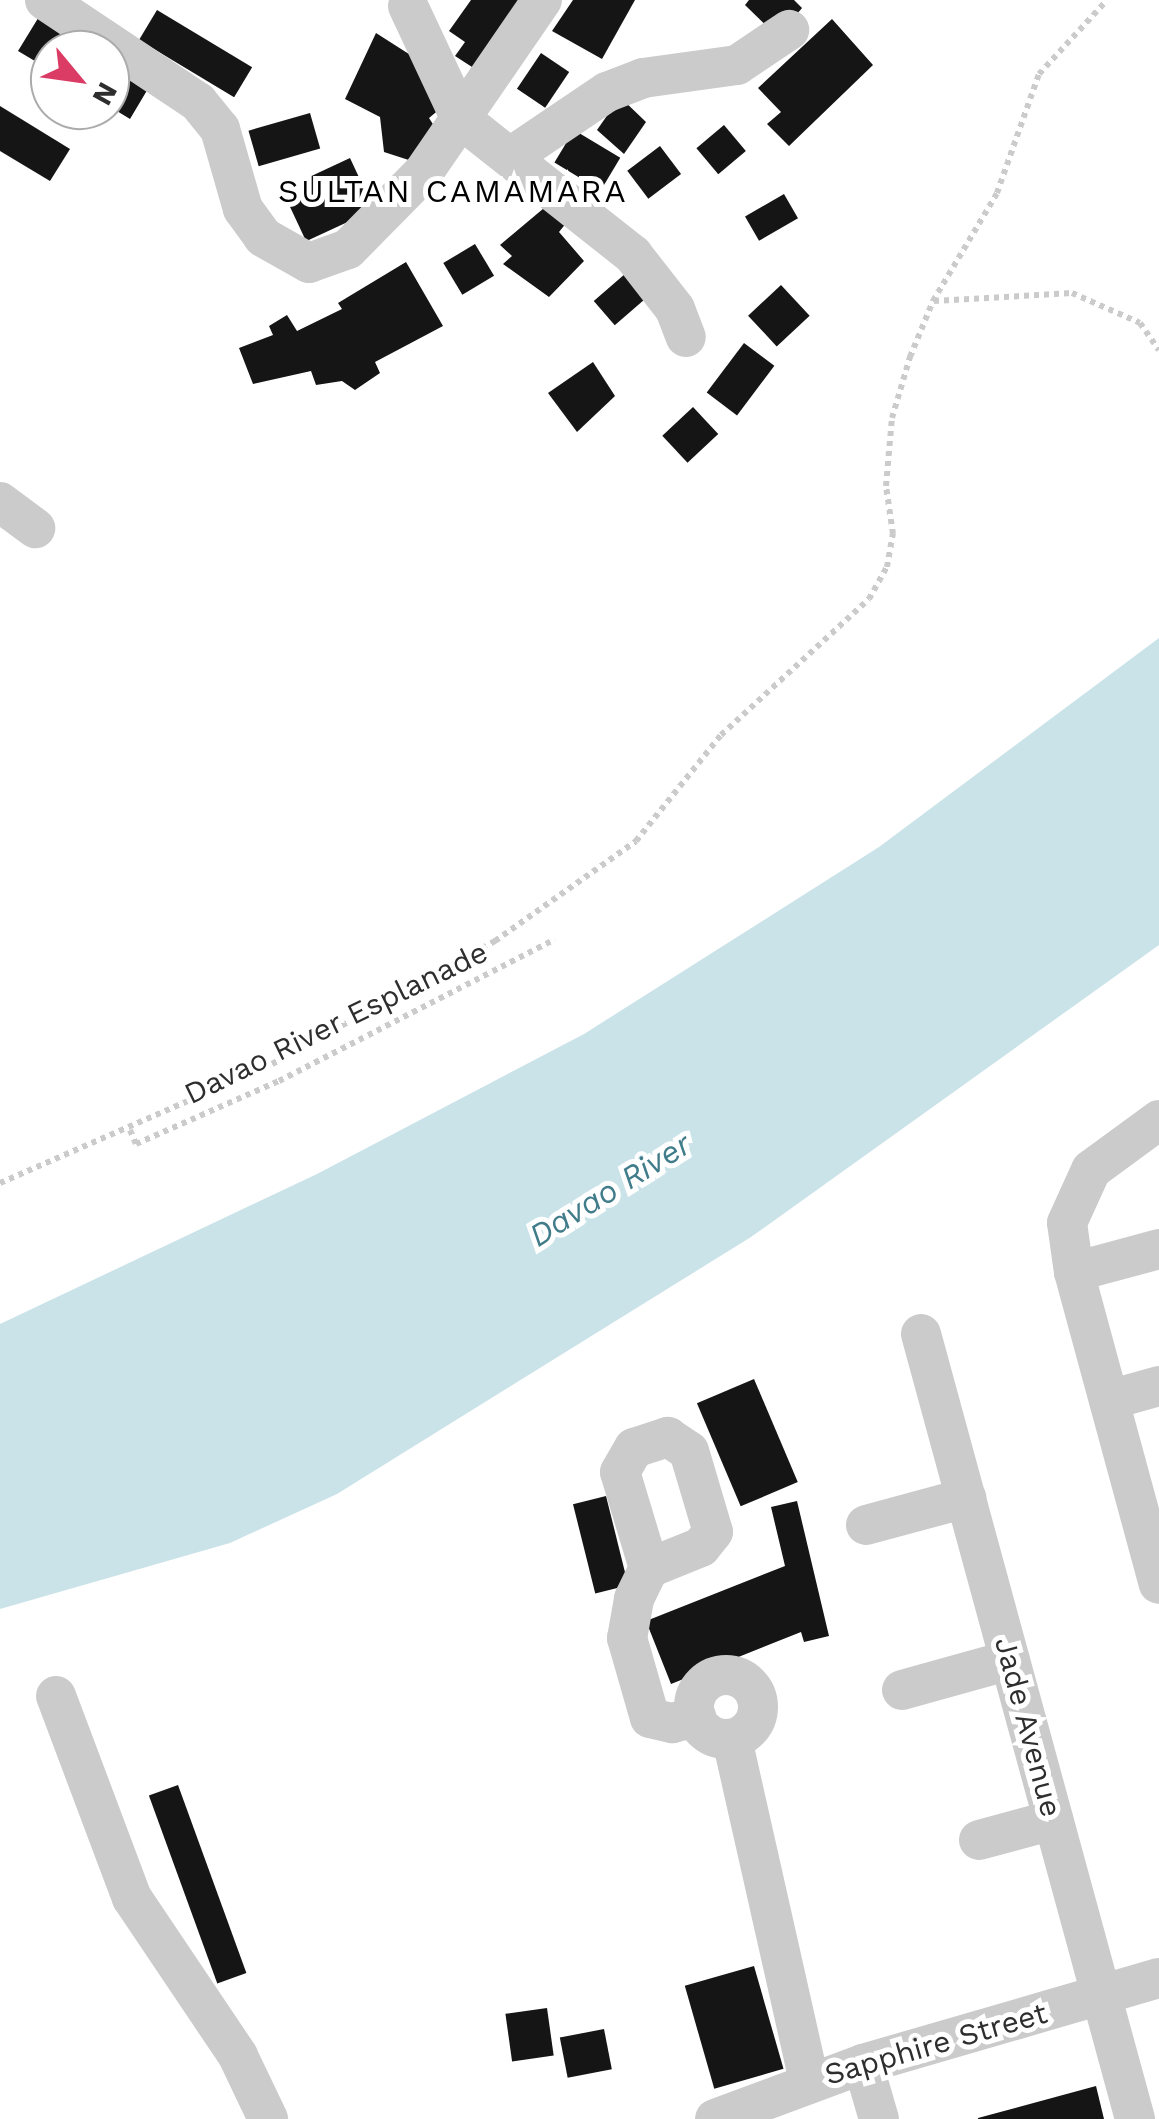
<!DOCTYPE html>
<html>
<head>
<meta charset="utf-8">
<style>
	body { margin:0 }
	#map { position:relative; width:1159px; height:2119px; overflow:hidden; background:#fff; font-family:"Work Sans",sans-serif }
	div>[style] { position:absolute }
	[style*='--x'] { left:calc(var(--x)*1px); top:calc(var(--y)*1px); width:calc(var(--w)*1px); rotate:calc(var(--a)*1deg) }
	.water>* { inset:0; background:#cae3e9 }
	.building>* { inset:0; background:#151515; transform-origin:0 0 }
	.path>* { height:6px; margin-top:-3px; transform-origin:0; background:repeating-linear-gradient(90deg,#cbcbcb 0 5px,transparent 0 10px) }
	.minor>* { height:40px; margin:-20px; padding:0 20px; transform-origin:20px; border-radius:20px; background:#cbcbcb }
	.minor>.ring { margin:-20px; padding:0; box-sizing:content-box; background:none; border:40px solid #cbcbcb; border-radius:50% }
	span { translate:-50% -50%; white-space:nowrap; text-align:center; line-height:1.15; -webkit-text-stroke:10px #fff; paint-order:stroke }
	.street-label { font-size:30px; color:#2e2e2e }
	.neighbourhood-label { font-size:32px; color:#000; letter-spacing:2.5px }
	.water-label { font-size:32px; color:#417c8b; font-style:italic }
	.north { position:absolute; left:30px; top:30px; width:100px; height:100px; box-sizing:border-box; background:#fff; border:2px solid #ababab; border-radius:50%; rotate:119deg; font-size:28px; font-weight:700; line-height:40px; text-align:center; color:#2e2e2e }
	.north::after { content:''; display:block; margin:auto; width:35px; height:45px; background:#da3c65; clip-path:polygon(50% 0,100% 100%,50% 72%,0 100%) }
</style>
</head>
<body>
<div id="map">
	<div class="water">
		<i style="clip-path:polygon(1159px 638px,1159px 945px,751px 1237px,337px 1494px,230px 1543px,0 1609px,0 1324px,317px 1174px,584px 1034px,879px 847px)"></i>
	</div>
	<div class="building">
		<i style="clip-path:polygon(471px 0,537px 0,486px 76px,455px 56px,465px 42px,449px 31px)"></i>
		<i style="clip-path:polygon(573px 0,635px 0,602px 59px,552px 31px)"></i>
		<i style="clip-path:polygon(749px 0,794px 0,802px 8px,778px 37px,745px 5px)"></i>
		<i style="left:157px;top:10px;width:111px;height:35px;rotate:31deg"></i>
		<i style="clip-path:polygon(40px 15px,98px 50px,50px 50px,50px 70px,18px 51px)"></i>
		<i style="clip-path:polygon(832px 19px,873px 65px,789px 146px,767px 124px,781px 112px,758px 88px)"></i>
		<i style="clip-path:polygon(376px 33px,412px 56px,441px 108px,429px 118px,438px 132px,421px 164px,384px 152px,380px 117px,345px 99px)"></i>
		<i style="left:541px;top:53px;width:34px;height:43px;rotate:34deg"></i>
		<i style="clip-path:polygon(120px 63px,152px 82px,130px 119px,112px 108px,124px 87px,110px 79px)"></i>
		<i style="clip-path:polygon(620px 97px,646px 122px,624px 154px,597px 130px)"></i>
		<i style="clip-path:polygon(0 106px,70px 149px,50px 181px,0 151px)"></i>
		<i style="left:310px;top:113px;width:37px;height:64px;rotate:74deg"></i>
		<i style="left:724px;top:125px;width:34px;height:36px;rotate:50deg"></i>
		<i style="left:574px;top:130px;width:54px;height:38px;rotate:31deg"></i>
		<i style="left:660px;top:146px;width:35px;height:41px;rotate:53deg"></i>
		<i style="left:350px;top:158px;width:57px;height:75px;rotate:65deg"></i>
		<i style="left:784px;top:194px;width:28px;height:45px;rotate:60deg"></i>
		<i style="clip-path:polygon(550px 203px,567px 222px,559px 232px,584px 261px,549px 297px,503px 264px,512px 256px,500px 245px)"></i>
		<i style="left:475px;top:244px;width:37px;height:37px;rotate:59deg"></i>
		<i style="clip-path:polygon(406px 262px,443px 326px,375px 362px,380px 373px,355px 390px,342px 381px,316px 385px,311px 371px,253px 384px,239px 348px,273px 335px,269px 326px,287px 315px,297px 331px,342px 309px,338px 303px)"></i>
		<i style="left:633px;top:267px;width:32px;height:52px;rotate:49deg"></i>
		<i style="left:781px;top:285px;width:42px;height:45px;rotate:47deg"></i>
		<i style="left:744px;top:343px;width:38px;height:62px;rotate:37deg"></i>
		<i style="clip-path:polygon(593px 362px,615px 396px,577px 432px,548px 393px)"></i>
		<i style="left:693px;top:407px;width:37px;height:42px;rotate:47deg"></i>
		<i style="left:754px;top:1379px;width:112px;height:62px;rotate:67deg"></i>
		<i style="left:606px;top:1496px;width:92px;height:34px;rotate:76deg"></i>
		<i style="clip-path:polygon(797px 1501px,829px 1636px,804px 1642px,801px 1632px,671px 1684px,646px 1621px,785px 1566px,771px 1507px)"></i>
		<i style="left:178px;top:1785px;width:200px;height:31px;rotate:70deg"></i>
		<i style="left:754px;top:1966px;width:107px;height:72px;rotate:74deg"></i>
		<i style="left:547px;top:2008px;width:48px;height:42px;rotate:82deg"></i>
		<i style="left:604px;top:2029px;width:41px;height:45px;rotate:79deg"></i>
		<i style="clip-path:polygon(1096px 2086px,1104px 2119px,978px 2119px,978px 2118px)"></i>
	</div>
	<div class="path">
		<i style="--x:934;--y:301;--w:138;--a:-3.3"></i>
		<i style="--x:1072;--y:293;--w:74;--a:23.8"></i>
		<i style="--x:1140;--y:323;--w:33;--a:55"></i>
		<i style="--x:130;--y:1130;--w:15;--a:67"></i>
		<i style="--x:136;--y:1144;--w:156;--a:-23.8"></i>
		<i style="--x:279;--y:1081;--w:310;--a:-27.2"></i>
		<i style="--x:0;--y:1183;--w:297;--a:-23.6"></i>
		<i style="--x:272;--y:1064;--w:255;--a:-28.9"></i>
		<i style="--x:495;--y:941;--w:173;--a:-35.3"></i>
		<i style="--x:636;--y:841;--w:136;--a:-51.3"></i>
		<i style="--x:721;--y:735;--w:201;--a:-42.6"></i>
		<i style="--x:869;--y:599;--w:37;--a:-61"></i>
		<i style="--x:887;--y:567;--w:34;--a:-80"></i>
		<i style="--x:893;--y:534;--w:49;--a:-98.3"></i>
		<i style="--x:886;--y:486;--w:68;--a:-85"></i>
		<i style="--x:892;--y:418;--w:64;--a:-73.6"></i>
		<i style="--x:910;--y:357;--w:61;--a:-67.7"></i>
		<i style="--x:933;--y:301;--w:126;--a:-59.3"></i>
		<i style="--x:997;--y:193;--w:126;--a:-70.6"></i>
		<i style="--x:1039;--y:74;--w:100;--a:-47.4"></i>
	</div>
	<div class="minor">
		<i style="--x:45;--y:0;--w:184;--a:33.7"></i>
		<i style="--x:198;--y:102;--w:35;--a:51"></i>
		<i style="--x:220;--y:129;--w:83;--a:74"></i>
		<i style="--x:243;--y:209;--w:34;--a:54"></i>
		<i style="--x:263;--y:237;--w:53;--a:29.5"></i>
		<i style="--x:309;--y:263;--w:41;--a:-19.7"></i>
		<i style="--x:348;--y:249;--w:107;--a:-45.4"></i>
		<i style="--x:423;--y:173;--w:210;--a:-55.5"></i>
		<i style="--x:408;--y:6;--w:125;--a:64.9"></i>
		<i style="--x:461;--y:119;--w:219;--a:38.3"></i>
		<i style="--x:633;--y:255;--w:68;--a:52.1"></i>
		<i style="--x:675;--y:309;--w:30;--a:69"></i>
		<i style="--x:512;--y:156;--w:115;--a:-34"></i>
		<i style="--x:607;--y:92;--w:39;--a:-21"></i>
		<i style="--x:643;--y:78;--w:95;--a:-7.9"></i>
		<i style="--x:737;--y:65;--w:63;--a:-33.9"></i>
		<i style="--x:0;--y:502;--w:44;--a:36.6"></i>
		<i style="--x:1159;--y:1120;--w:84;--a:143.7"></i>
		<i style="--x:1091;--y:1170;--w:58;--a:114.4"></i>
		<i style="--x:1067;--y:1223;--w:49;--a:81.9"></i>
		<i style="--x:1074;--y:1272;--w:323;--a:74.8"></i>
		<i style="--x:1074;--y:1272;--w:88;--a:-15.1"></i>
		<i style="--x:921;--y:1334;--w:814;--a:74.75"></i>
		<i style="--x:1109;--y:1400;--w:52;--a:-15.6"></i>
		<i style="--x:866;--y:1525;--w:104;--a:-15.1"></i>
		<i style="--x:649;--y:1568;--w:100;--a:-106.8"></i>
		<i style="--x:620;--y:1472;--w:28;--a:-60"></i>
		<i style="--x:634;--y:1448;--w:36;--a:-18"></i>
		<i style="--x:668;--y:1437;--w:25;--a:34"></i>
		<i style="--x:689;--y:1451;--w:84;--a:73.5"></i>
		<i style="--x:713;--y:1532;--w:19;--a:129"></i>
		<i style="--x:701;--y:1547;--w:56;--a:158"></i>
		<i style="--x:649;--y:1568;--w:34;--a:116"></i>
		<i style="--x:634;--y:1599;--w:40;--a:100"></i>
		<i style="--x:627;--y:1638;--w:83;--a:74"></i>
		<i style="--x:650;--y:1718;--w:23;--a:13"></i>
		<i style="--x:672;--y:1723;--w:25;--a:-14"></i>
		<i class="ring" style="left:694px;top:1675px;width:24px;height:24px"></i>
		<i style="--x:902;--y:1690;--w:112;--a:-15.5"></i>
		<i style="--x:56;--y:1696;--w:216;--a:69.4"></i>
		<i style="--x:132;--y:1898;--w:190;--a:56.1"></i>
		<i style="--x:238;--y:2056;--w:70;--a:64.5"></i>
		<i style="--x:732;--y:1739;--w:352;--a:77.3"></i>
		<i style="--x:979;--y:1840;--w:77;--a:-15.1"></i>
		<i style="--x:863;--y:2064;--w:57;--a:73.8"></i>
		<i style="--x:715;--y:2119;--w:158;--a:-20.4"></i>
		<i style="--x:863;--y:2064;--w:308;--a:-16.2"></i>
	</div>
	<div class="street-label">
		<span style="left:336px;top:1023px;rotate:-26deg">Davao River Esplanade</span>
		<span style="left:1028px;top:1727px;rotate:75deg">Jade Avenue</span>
		<span style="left:936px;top:2044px;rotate:-16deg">Sapphire Street</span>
	</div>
	<div class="neighbourhood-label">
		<span style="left:453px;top:191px">SULTAN CAMAMARA</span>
	</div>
	<div class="water-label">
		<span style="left:610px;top:1190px;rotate:-32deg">Davao River</span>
	</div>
	<div class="north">N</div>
</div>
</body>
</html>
